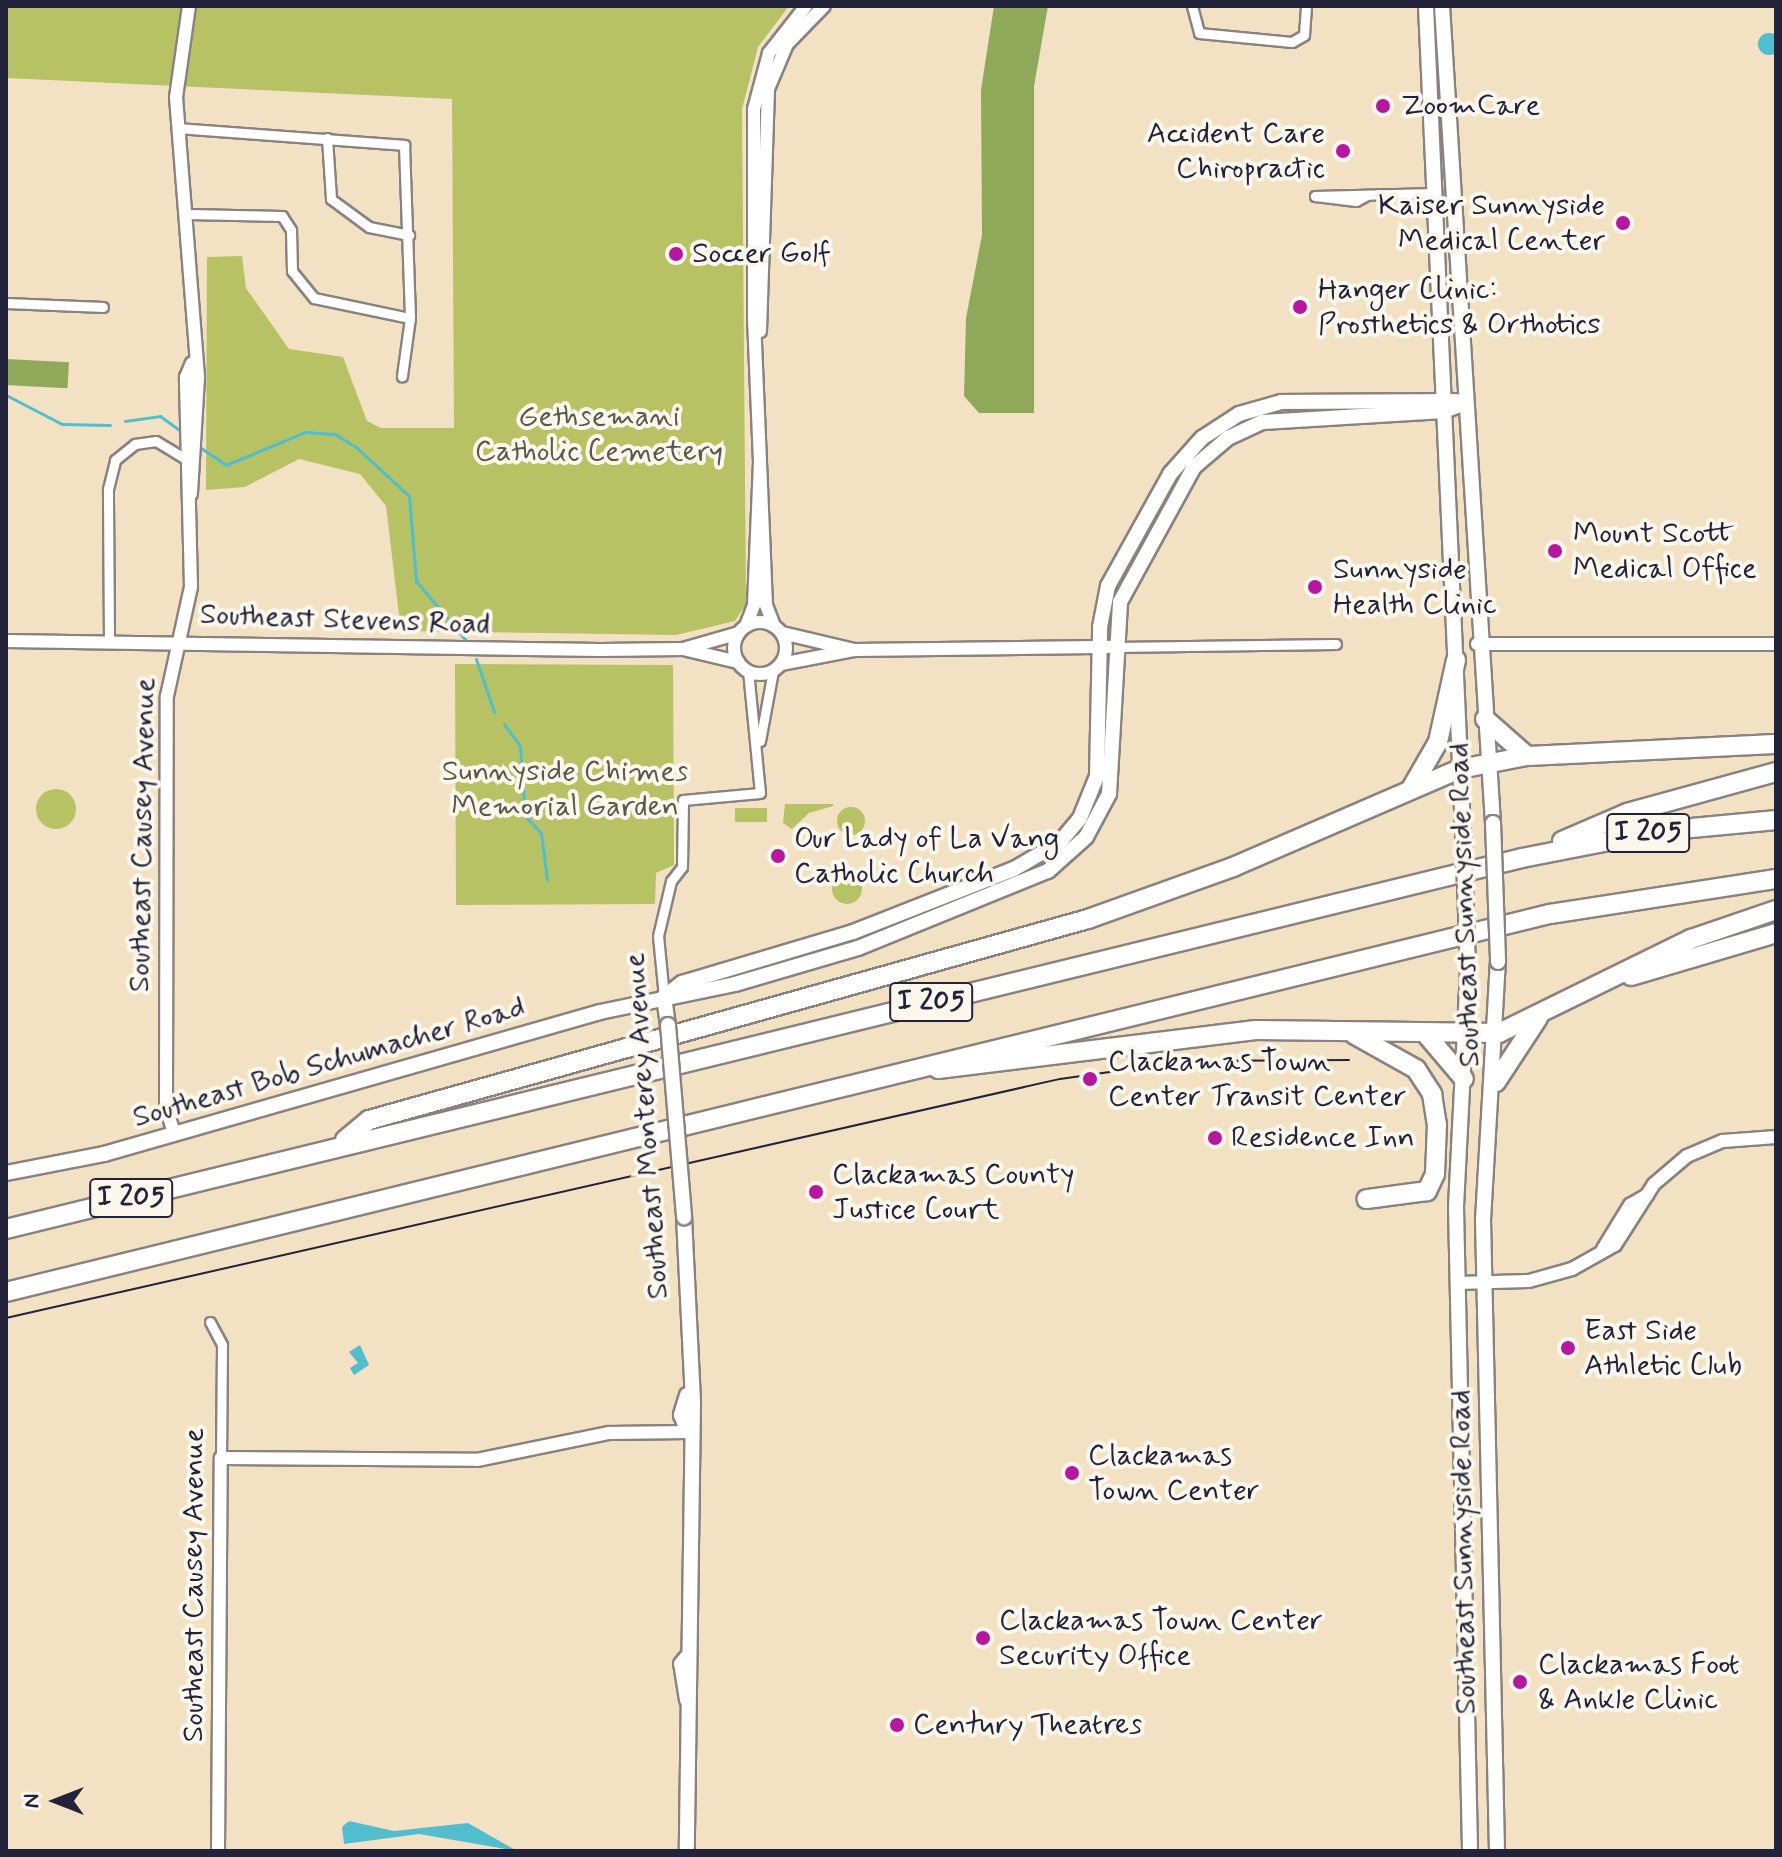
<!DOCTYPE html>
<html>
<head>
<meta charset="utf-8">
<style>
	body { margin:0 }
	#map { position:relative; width:1782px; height:1857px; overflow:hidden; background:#f3e1c4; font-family:Mynerve,sans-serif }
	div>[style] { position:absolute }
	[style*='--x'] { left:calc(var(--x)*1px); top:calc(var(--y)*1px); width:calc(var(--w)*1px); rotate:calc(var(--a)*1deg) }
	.green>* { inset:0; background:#b6c264; transform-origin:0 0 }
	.round { border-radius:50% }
	.forest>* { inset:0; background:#90a85a; transform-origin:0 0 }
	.water>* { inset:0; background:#52bdce }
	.stream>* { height:3px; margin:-1.5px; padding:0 1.5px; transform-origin:1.5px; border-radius:1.5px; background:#52bdce }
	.roads { filter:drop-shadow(2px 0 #8a8280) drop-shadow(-2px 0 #8a8280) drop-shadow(0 2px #8a8280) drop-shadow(0 -2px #8a8280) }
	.minor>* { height:9px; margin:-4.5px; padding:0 4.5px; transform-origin:4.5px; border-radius:4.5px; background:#fff }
	.tertiary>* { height:12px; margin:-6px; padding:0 6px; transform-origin:6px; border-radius:6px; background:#fff }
	.tertiary>.ring { margin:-6px; padding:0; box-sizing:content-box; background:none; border:12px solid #fff; border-radius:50% }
	.secondary>* { height:14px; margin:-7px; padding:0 7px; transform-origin:7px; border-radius:7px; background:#fff }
	.primary>* { height:14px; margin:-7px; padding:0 7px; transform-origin:7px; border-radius:7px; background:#fff }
	.motorway>* { height:18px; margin:-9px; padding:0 9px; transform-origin:9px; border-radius:9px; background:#fff }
	.tram>* { height:2px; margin:-1px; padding:0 1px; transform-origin:1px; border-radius:1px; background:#22223b }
	.bridges { filter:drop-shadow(2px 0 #8a8280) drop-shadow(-2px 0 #8a8280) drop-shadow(0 2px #8a8280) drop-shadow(0 -2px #8a8280) }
	.secondary-bridge>* { height:14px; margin:-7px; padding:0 7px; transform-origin:7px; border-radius:7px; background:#fff }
	.primary-bridge>* { height:14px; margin:-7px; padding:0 7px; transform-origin:7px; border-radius:7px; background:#fff }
	.dots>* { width:22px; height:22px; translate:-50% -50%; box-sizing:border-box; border:4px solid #fbf7ec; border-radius:50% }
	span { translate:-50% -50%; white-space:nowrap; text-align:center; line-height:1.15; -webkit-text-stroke:8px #fbf7ec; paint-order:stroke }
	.shield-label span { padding:2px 6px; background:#fbf7ec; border:2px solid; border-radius:6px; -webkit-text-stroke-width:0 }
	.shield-label { font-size:28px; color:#22223b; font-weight:700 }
	.poi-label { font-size:30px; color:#22223b }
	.left { translate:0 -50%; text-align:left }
	.right { translate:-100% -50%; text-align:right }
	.park-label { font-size:30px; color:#565a49 }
	.street-label { font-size:30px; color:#22223b }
	.frame { position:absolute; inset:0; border:8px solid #22223b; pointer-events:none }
	.north { position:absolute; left:16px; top:1761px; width:80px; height:80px; -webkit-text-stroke:6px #fbf7ec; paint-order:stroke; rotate:270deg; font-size:22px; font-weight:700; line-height:32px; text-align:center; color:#22223b }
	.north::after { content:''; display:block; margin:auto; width:28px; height:36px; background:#22223b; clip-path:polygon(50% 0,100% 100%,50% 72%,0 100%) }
</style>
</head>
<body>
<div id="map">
	<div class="green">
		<i style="clip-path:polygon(6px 6px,789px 6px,758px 47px,742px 109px,746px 604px,735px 621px,676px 635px,401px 631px,386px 506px,360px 474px,299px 459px,245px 487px,206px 490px,207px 257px,242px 256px,246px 288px,289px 349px,343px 357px,367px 421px,381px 428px,454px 428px,452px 99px,6px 78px)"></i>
		<i style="clip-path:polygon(455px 664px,673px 665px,674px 865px,656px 873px,655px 904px,456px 905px)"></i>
		<i class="round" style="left:36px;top:789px;width:40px;height:40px"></i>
		<i style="clip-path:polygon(785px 804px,833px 804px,833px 806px,809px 813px,792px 829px,783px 823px)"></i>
		<i class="round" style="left:837px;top:807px;width:28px;height:28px"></i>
		<i style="left:735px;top:808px;width:32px;height:14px"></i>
		<i class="round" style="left:832px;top:874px;width:30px;height:30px"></i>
	</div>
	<div class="forest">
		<i style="clip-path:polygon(994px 6px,1048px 6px,1034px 86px,1034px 413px,979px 413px,964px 396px,966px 318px,982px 235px,981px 90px)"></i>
		<i style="left:6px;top:359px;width:63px;height:26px;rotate:3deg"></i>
	</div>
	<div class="water">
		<i class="round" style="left:1758px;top:33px;width:22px;height:22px"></i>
		<i style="clip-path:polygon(360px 1345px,369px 1365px,354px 1375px,350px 1368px,358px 1363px,349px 1352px)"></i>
		<i style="clip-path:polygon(349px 1821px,394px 1831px,468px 1823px,517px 1851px,419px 1834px,344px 1844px,342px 1827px)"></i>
	</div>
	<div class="stream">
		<i style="--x:6;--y:395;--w:63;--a:27.4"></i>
		<i style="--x:62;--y:424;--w:48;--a:1.2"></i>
		<i style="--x:125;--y:421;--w:35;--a:-8"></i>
		<i style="--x:160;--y:416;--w:29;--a:36"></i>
		<i style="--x:198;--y:446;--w:34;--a:34"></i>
		<i style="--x:226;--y:465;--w:86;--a:-22.7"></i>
		<i style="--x:305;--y:432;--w:30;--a:4"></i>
		<i style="--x:335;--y:434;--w:25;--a:32"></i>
		<i style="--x:356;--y:447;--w:72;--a:42.8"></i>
		<i style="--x:409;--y:496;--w:85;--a:85.3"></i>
		<i style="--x:416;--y:581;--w:81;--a:50"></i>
		<i style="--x:476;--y:659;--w:56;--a:71.2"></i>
		<i style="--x:504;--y:724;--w:27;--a:54"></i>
		<i style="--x:520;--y:746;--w:70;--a:85.9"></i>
		<i style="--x:525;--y:816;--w:23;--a:47"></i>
		<i style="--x:541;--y:833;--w:47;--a:82.7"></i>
	</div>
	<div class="roads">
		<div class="minor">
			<i style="--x:1192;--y:6;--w:28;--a:75"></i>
			<i style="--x:1199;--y:33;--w:93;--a:5.5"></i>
			<i style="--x:1292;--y:42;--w:14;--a:-30"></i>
			<i style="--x:1304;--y:35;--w:29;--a:-86"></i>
			<i style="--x:178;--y:128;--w:227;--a:4.3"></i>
			<i style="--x:404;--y:145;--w:173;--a:88"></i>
			<i style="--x:410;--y:318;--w:59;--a:97.9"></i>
			<i style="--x:327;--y:138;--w:61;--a:86.2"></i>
			<i style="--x:331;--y:199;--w:47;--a:36.4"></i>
			<i style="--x:369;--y:227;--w:41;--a:11.3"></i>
			<i style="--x:1315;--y:196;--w:120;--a:-1.4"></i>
			<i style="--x:1315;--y:196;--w:41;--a:7"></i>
			<i style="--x:1356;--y:201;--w:13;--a:-29"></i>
			<i style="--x:188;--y:214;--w:94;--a:1.2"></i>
			<i style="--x:282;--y:216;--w:17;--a:57"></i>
			<i style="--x:291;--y:230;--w:41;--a:88.6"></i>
			<i style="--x:292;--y:271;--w:35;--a:51"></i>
			<i style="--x:314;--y:298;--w:98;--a:11.8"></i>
			<i style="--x:6;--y:303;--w:97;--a:2.4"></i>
			<i style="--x:109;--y:641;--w:152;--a:-90.4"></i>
			<i style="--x:108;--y:489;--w:30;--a:-76"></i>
			<i style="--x:115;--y:460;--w:26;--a:-39"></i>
			<i style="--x:135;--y:444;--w:21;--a:-8"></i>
			<i style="--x:156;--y:441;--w:35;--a:31"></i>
			<i style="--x:1115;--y:647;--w:221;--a:-0.8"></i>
			<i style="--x:760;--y:741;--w:71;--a:-79.5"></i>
			<i style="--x:664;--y:997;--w:61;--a:-95.6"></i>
			<i style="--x:658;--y:936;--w:57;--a:-76.7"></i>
			<i style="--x:671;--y:881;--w:18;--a:-52"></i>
			<i style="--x:682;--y:867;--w:67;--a:-89.1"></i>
			<i style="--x:683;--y:800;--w:77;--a:-5.2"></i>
			<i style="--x:760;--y:793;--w:123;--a:-95.6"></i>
			<i style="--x:210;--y:1322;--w:26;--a:62"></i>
			<i style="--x:222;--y:1345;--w:113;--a:90.5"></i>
		</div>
		<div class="tertiary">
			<i style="--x:189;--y:6;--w:92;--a:98.1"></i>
			<i style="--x:176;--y:97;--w:282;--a:85.5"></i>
			<i style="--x:198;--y:378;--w:116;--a:93.5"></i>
			<i style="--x:760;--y:331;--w:242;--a:-88.1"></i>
			<i style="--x:768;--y:89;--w:49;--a:-67.1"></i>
			<i style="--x:787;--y:44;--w:53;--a:-45.8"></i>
			<i class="ring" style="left:734px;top:622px;width:40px;height:40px"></i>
			<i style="--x:746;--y:626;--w:22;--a:-69"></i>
			<i style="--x:754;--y:605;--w:141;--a:-87.6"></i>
			<i style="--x:774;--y:626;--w:22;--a:-111"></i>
			<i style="--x:766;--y:605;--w:284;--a:-92.4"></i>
			<i style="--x:754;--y:321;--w:212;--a:-90"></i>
			<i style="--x:754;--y:109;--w:58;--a:-75"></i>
			<i style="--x:769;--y:53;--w:60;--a:-51.8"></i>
			<i style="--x:782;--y:633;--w:74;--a:13.3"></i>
			<i style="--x:6;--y:641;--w:594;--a:0.87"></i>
			<i style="--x:600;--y:650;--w:83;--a:-0.7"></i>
			<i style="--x:683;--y:649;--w:58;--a:-15.9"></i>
			<i style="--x:1477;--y:644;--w:299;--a:0"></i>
			<i style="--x:683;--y:649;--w:57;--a:13.3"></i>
			<i style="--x:781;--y:664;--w:74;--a:-10.9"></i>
			<i style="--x:854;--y:650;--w:261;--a:-0.7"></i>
			<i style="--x:173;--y:1130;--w:24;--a:-107"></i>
			<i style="--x:166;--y:1107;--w:411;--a:-89.9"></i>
			<i style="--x:167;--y:696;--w:112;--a:-77.6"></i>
			<i style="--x:191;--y:587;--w:210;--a:-91.4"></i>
			<i style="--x:186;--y:377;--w:15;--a:-67"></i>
			<i style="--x:1603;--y:1249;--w:52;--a:-58.5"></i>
			<i style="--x:1630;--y:1205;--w:20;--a:-30"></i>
			<i style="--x:1457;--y:1283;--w:72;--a:-1.6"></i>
			<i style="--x:1529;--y:1281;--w:45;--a:-15.6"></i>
			<i style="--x:1572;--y:1269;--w:49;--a:-29.2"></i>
			<i style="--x:1615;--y:1245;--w:72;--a:-57.4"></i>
			<i style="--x:1654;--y:1184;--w:43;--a:-40.3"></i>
			<i style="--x:1687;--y:1156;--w:39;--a:-23"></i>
			<i style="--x:1723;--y:1141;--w:53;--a:-4.3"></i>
			<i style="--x:218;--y:1851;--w:393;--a:-89.6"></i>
			<i style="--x:221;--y:1458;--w:256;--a:0.4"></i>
			<i style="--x:477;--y:1460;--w:135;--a:-11.6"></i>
			<i style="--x:609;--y:1433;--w:79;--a:-0.7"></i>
		</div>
		<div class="secondary">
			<i style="--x:664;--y:997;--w:23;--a:-38"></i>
			<i style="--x:682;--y:983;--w:178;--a:-16.6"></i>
			<i style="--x:853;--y:932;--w:173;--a:-21.4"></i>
			<i style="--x:1014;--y:869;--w:53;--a:-30.4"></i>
			<i style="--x:1060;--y:842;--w:31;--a:-50"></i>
			<i style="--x:1080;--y:818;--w:45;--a:-68"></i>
			<i style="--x:1097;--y:776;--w:149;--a:-88.8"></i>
			<i style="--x:1100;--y:627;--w:42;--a:-79"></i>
			<i style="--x:1108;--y:586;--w:128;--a:-61"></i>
			<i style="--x:1170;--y:474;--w:48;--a:-48.4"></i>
			<i style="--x:1202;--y:438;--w:44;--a:-33"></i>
			<i style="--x:1239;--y:414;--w:44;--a:-15.9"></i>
			<i style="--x:1281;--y:402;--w:175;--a:-0.3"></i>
			<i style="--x:664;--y:997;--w:28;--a:82"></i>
			<i style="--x:6;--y:1173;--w:100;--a:-11"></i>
			<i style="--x:104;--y:1154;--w:516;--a:-15.98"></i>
			<i style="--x:600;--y:1012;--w:138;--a:-11.7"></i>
			<i style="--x:735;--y:984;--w:128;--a:-16.3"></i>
			<i style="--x:858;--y:948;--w:205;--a:-22.1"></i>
			<i style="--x:1048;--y:871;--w:51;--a:-41.8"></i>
			<i style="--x:1086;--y:837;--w:49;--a:-61.9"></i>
			<i style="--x:1109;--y:794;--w:192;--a:-86.7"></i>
			<i style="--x:1120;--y:602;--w:154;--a:-61.3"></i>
			<i style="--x:1194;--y:467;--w:45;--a:-40.5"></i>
			<i style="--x:1228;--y:438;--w:38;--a:-25"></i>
			<i style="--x:1263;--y:422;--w:181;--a:-3.5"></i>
			<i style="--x:1444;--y:411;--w:22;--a:-21"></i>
			<i style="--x:684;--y:1217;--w:186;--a:87.2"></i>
			<i style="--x:693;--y:1403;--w:448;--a:90.8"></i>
			<i style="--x:687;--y:1395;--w:21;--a:107"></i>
			<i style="--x:681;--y:1415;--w:18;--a:68"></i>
			<i style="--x:687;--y:1700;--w:36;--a:-99"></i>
			<i style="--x:681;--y:1664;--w:9;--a:-49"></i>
		</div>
		<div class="primary">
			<i style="--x:1426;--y:6;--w:826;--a:87.43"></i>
			<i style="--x:1442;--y:6;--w:819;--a:86.43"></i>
			<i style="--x:1468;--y:970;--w:237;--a:92.9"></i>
			<i style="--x:1456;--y:1207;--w:644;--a:88.75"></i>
			<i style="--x:1497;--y:1851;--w:631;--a:-91.27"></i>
			<i style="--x:1483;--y:1220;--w:258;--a:-86.7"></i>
		</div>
		<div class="motorway">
			<i style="--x:1485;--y:719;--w:56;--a:41.4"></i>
			<i style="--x:1412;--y:787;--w:52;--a:-60"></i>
			<i style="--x:1438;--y:742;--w:84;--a:-77.6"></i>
			<i style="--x:1562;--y:841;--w:71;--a:-23.3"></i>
			<i style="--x:1627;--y:813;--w:155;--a:-15.4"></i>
			<i style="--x:1631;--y:976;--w:151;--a:-16.5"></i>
			<i style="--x:1425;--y:1033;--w:60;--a:49.7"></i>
			<i style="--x:1355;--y:1035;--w:70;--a:29.1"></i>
			<i style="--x:1416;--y:1069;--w:30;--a:57"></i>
			<i style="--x:1432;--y:1094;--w:30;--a:81"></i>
			<i style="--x:1437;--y:1124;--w:50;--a:92.3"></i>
			<i style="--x:1435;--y:1174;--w:19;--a:115"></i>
			<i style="--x:1427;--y:1191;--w:61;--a:172.4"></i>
			<i style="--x:938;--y:1069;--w:320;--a:-7"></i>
			<i style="--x:1256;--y:1030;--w:243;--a:0.7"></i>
			<i style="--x:1499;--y:1033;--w:214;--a:-26.1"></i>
			<i style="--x:1691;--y:939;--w:90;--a:-18.8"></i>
			<i style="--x:1496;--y:1082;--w:77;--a:-56.7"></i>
			<i style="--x:345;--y:1140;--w:31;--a:-40"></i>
			<i style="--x:369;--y:1120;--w:747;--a:-15.62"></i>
			<i style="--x:1088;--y:919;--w:154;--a:-19.7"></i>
			<i style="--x:1233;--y:867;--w:247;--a:-23.4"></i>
			<i style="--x:1460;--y:769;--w:68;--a:-11"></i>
			<i style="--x:1527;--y:756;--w:249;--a:-2.8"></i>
			<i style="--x:6;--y:1229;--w:1561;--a:-13.75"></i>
			<i style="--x:1522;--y:858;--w:141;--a:-11.1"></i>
			<i style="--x:1660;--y:831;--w:117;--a:-5.4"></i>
			<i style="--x:6;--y:1292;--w:1590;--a:-13.76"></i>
			<i style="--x:1550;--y:914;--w:229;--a:-8.8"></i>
		</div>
	</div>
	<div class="tram">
		<i style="--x:6;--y:1318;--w:1081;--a:-12.78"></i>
		<i style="--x:1060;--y:1079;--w:129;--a:-8"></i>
		<i style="--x:1188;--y:1061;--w:161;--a:-0.4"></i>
	</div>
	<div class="bridges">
		<div class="secondary-bridge">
			<i style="--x:668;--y:1025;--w:193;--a:85.2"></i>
		</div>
		<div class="primary-bridge">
			<i style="--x:1493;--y:823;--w:139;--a:87.9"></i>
			<i style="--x:1463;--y:831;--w:139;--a:87.9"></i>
		</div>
	</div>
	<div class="dots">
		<i style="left:1383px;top:106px;background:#b5179e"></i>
		<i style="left:1343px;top:151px;background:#b5179e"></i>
		<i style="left:1623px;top:223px;background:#b5179e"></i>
		<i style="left:676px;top:254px;background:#b5179e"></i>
		<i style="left:1300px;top:307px;background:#b5179e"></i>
		<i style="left:1555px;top:551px;background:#b5179e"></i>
		<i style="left:1315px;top:587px;background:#b5179e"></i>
		<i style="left:778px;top:856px;background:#b5179e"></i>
		<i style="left:1090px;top:1079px;background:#b5179e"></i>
		<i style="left:1215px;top:1138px;background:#b5179e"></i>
		<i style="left:816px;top:1192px;background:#b5179e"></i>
		<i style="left:1568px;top:1348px;background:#b5179e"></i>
		<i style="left:1072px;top:1473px;background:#b5179e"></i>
		<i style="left:983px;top:1638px;background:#b5179e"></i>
		<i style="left:1520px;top:1682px;background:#b5179e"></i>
		<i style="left:897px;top:1725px;background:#b5179e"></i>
	</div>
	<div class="shield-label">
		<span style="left:1648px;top:833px">I 205</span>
		<span style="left:931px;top:1002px">I 205</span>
		<span style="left:131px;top:1198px">I 205</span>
	</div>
	<div class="poi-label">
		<span class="left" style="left:1401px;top:106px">ZoomCare</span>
		<span class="right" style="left:1325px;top:151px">Accident Care<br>Chiropractic</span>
		<span class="right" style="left:1605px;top:223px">Kaiser Sunnyside<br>Medical Center</span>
		<span class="left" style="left:692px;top:254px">Soccer Golf</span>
		<span class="left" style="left:1318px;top:307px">Hanger Clinic:<br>Prosthetics &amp; Orthotics</span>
		<span class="left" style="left:1573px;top:551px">Mount Scott<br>Medical Office</span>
		<span class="left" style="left:1333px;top:587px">Sunnyside<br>Health Clinic</span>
		<span class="left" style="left:794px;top:856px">Our Lady of La Vang<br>Catholic Church</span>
		<span class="left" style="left:1108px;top:1079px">Clackamas Town<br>Center Transit Center</span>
		<span class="left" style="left:1231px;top:1138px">Residence Inn</span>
		<span class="left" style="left:832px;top:1192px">Clackamas County<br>Justice Court</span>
		<span class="left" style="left:1584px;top:1348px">East Side<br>Athletic Club</span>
		<span class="left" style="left:1088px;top:1473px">Clackamas<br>Town Center</span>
		<span class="left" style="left:999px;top:1638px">Clackamas Town Center<br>Security Office</span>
		<span class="left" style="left:1538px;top:1682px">Clackamas Foot<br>&amp; Ankle Clinic</span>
		<span class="left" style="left:913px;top:1725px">Century Theatres</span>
	</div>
	<div class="park-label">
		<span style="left:599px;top:434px">Gethsemani<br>Catholic Cemetery</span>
		<span style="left:565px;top:789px">Sunnyside Chimes<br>Memorial Garden</span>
	</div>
	<div class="street-label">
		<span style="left:345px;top:620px;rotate:2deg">Southeast Stevens Road</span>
		<span style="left:143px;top:835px;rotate:-89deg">Southeast Causey Avenue</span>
		<span style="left:1465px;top:905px;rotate:-92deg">Southeast Sunnyside Road</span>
		<span style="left:329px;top:1063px;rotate:-16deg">Southeast Bob Schumacher Road</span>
		<span style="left:647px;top:1126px;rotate:-94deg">Southeast Monterey Avenue</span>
		<span style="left:1464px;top:1552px;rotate:-91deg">Southeast Sunnyside Road</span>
		<span style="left:194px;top:1585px;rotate:-90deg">Southeast Causey Avenue</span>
	</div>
	<div class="frame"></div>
	<div class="north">N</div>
</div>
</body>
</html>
